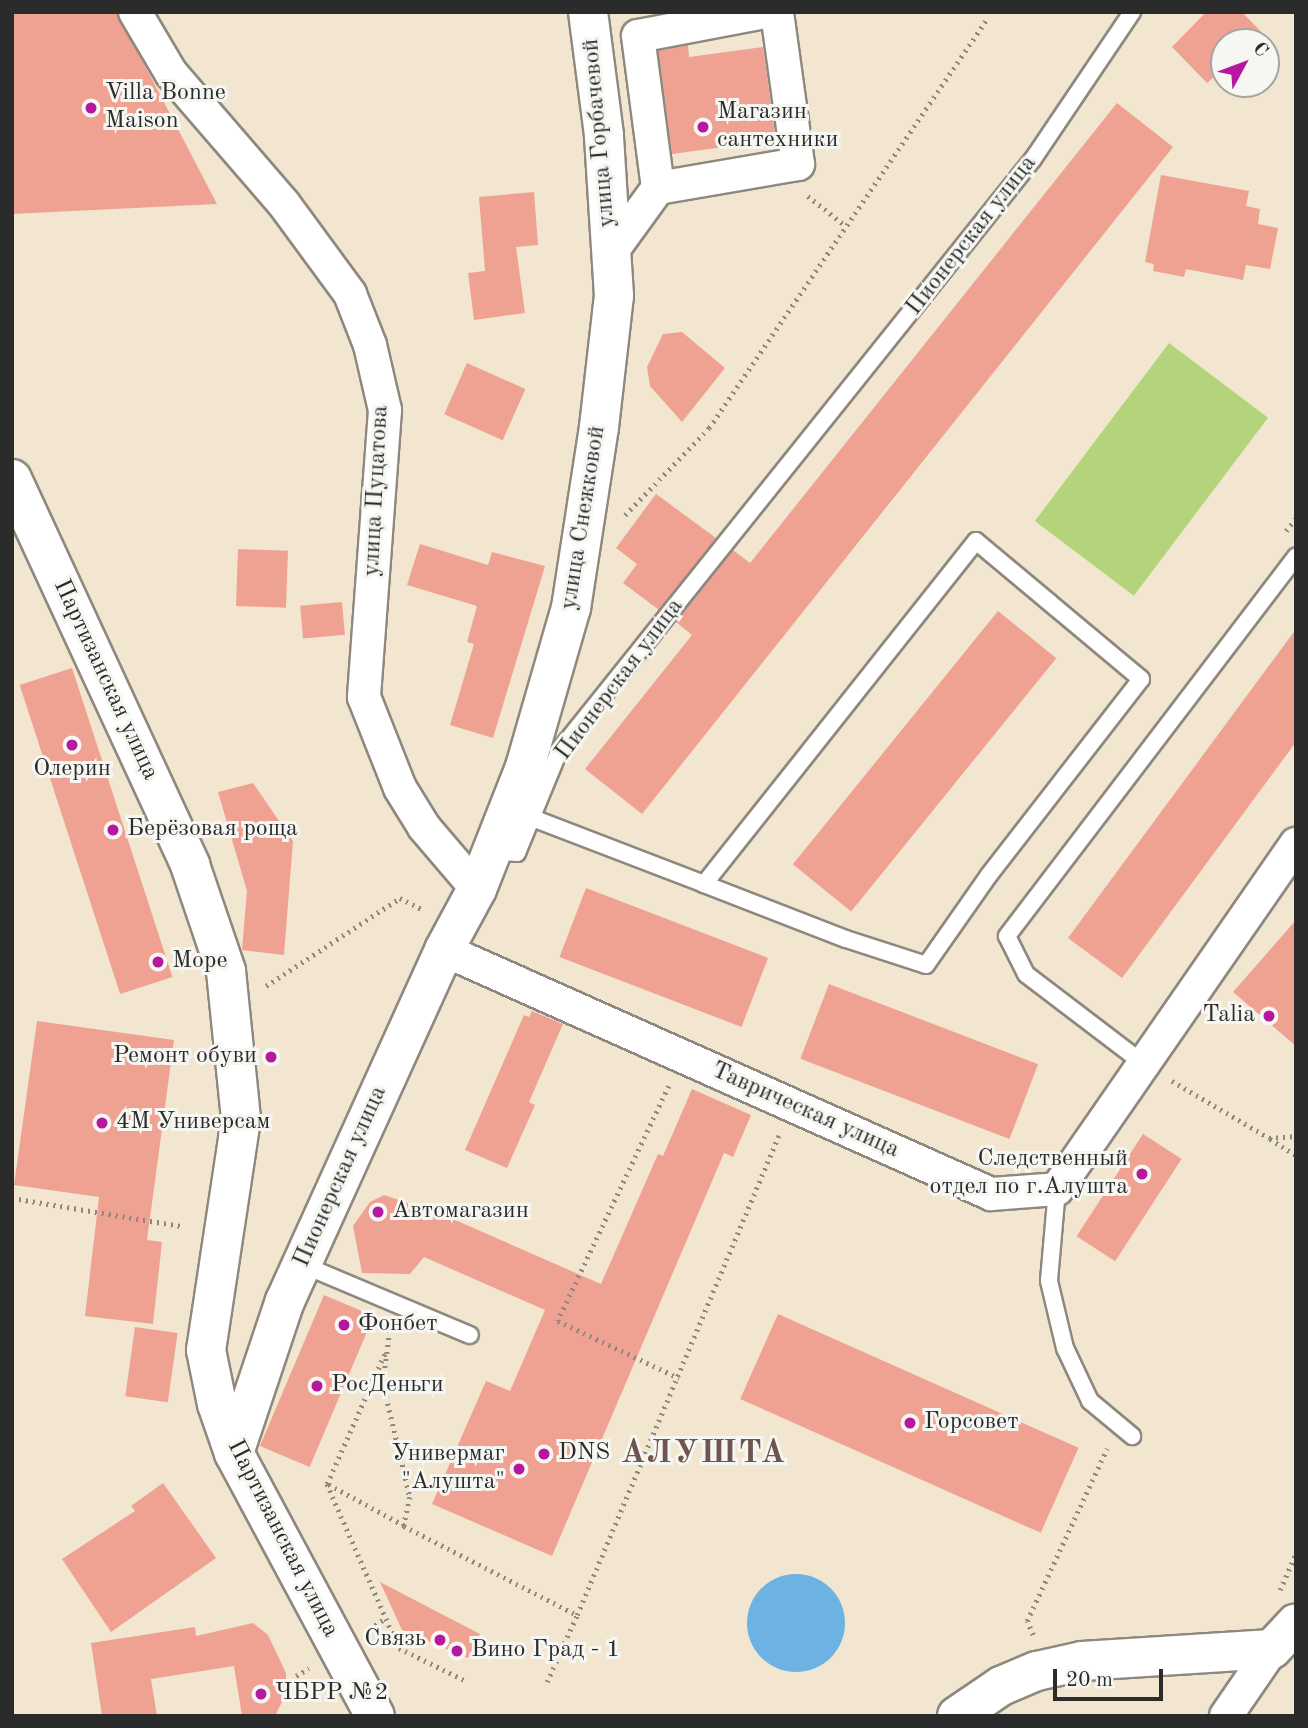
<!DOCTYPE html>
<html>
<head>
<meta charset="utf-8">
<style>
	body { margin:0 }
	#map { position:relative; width:1308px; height:1728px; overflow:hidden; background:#f2e6d0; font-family:"Old Standard TT",serif }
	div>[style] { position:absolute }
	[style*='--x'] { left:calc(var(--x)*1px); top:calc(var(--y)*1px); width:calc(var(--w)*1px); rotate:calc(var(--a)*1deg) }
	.green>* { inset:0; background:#b4d47c; transform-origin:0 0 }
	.water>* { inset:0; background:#6cb3e3 }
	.round { border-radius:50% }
	.building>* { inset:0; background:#efa291; transform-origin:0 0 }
	.path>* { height:4.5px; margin-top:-2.25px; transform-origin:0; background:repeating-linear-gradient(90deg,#8e887e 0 2px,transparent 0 7px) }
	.roads { filter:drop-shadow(2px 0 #8e887e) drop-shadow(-2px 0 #8e887e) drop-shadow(0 2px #8e887e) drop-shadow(0 -2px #8e887e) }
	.lane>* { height:16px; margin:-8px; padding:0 8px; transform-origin:8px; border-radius:8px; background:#fff }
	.street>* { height:32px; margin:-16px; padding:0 16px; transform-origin:16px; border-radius:16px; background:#fff }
	.secondary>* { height:38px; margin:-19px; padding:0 19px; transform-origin:19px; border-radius:19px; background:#fff }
	.dots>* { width:19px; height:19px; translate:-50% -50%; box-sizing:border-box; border:4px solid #f6f6f2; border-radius:50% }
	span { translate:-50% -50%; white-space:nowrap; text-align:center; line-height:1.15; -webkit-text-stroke:6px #f6f6f2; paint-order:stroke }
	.poi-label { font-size:24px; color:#2b2b2b }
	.left { translate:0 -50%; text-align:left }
	.right { translate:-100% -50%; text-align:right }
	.street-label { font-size:24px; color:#2b2b2b }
	.district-label { font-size:32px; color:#70554f; font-weight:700; letter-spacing:2px }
	.frame { position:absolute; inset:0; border:14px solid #2b2b2b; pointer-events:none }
	.north { position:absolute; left:1210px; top:28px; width:70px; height:70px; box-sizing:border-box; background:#f6f6f2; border:2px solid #a5a5a2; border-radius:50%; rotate:49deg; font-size:19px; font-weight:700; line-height:28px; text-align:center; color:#2b2b2b }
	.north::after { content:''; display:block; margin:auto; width:24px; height:32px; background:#b5179e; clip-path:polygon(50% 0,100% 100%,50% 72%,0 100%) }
	.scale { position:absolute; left:1053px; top:1669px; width:110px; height:32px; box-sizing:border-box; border:4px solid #2b2b2b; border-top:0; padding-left:9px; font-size:21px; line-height:24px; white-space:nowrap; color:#2b2b2b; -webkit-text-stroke:5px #f6f6f2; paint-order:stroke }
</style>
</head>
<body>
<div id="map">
	<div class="green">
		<i style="left:1169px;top:343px;width:124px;height:223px;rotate:37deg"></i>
	</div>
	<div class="water">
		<i class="round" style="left:747px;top:1574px;width:98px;height:98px"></i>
	</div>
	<div class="building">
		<i style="clip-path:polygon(12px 12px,117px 12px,217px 204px,12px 214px)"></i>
		<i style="clip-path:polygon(1206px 12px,1242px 12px,1276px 47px,1266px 57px,1266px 42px,1224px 42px,1224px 68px,1207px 83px,1172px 47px)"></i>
		<i style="clip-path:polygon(688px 45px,689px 57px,763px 47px,776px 140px,672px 154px,658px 51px)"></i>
		<i style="clip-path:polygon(1117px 103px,1173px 147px,642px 814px,585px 769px,692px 635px,676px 622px,733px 550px,750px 563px)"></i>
		<i style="clip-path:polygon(1161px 175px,1249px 191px,1246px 206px,1260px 209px,1258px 224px,1278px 228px,1270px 269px,1246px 265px,1243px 280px,1186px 269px,1184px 277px,1153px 271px,1154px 264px,1145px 262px)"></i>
		<i style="clip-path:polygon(534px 192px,538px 245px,516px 247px,525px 313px,474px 320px,468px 273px,485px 271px,479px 197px)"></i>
		<i style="clip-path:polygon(682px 332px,725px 368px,682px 422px,650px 386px,647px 367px,663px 334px)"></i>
		<i style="left:467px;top:363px;width:64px;height:56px;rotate:24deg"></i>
		<i style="clip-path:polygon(656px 494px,716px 538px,659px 610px,623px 583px,637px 564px,616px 548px)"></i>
		<i style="clip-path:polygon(420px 544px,488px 565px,492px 552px,545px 566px,493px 738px,450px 725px,474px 644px,467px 642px,477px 606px,407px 585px)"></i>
		<i style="left:238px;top:549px;width:50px;height:57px;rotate:2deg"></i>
		<i style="left:342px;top:602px;width:33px;height:42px;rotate:85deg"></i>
		<i style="left:998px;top:611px;width:75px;height:326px;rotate:39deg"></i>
		<i style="clip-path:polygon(1296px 629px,1296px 742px,1122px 978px,1068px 938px)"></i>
		<i style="left:72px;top:668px;width:325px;height:55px;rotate:72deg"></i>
		<i style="clip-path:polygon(253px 783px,293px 841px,284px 955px,242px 950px,247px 891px,218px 792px)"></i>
		<i style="left:586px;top:888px;width:195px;height:74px;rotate:21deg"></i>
		<i style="clip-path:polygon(1296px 920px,1296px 1046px,1233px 992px)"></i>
		<i style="left:829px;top:984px;width:224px;height:80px;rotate:21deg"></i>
		<i style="clip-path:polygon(532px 1011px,563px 1024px,529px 1102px,535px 1105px,507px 1168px,465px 1150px,524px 1015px,529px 1017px)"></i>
		<i style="clip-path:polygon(37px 1021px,174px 1040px,147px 1240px,162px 1242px,153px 1324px,85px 1316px,99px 1197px,14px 1185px)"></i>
		<i style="clip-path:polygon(692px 1089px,751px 1115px,733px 1157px,724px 1153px,552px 1556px,432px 1504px,486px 1381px,510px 1391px,545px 1310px,424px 1257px,410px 1274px,362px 1273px,353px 1226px,370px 1202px,384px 1195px,446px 1216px,601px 1284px,658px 1154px,663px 1156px)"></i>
		<i style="left:1143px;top:1134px;width:46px;height:122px;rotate:33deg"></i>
		<i style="left:324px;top:1295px;width:54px;height:164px;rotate:23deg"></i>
		<i style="left:778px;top:1314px;width:329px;height:93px;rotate:24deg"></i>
		<i style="left:135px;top:1327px;width:43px;height:70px;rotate:8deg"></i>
		<i style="clip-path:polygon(163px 1483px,216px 1558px,111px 1632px,62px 1559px,135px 1511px,131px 1506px)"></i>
		<i style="clip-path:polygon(380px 1582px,480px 1634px,468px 1658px,402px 1630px)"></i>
		<i style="clip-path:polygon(253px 1623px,268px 1635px,286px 1673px,286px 1694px,275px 1716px,242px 1716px,234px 1666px,151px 1679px,157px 1716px,102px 1716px,91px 1643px,195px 1627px,196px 1636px)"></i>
	</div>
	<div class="path">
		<i style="--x:808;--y:196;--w:48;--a:38.3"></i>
		<i style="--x:625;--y:515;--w:121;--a:-46"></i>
		<i style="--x:709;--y:428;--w:493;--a:-55.8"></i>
		<i style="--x:1286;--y:531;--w:16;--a:-52"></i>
		<i style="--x:266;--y:986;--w:160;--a:-33.3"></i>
		<i style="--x:400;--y:898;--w:27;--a:27"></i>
		<i style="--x:1172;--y:1081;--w:113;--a:30.4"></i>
		<i style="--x:1269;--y:1138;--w:27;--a:-4"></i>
		<i style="--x:669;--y:1086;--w:260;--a:115.3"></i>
		<i style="--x:558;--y:1321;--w:134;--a:25.2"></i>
		<i style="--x:1270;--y:1139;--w:31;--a:32"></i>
		<i style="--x:12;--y:1198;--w:171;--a:9.4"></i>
		<i style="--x:390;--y:1331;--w:52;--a:97.7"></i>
		<i style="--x:383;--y:1383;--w:117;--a:76.7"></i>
		<i style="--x:410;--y:1497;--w:30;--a:102"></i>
		<i style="--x:404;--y:1526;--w:195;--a:27.2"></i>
		<i style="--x:577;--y:1615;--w:521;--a:-67.18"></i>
		<i style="--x:327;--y:1484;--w:143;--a:-66.1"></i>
		<i style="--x:404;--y:1526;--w:88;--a:-151.4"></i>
		<i style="--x:327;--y:1484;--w:179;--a:66.3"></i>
		<i style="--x:399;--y:1648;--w:75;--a:26.2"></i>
		<i style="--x:1280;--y:1590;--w:40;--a:-66.6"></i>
		<i style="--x:369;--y:1629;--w:17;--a:-33"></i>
		<i style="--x:1033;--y:1635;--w:15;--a:-113"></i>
		<i style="--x:1027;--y:1621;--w:190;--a:-65.1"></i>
		<i style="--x:296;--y:1676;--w:15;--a:-32"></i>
		<i style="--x:547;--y:1682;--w:73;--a:-65.9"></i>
	</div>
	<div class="roads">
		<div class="lane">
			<i style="--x:535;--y:819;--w:181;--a:21"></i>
			<i style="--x:704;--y:884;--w:152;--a:21.2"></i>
			<i style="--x:846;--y:939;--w:84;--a:18"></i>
			<i style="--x:926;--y:965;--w:110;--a:-55"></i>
			<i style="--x:989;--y:875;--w:248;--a:-52.2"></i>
			<i style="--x:1141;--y:679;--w:215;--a:-140.1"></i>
			<i style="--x:976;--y:541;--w:438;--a:128.4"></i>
			<i style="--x:492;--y:852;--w:25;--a:2"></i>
			<i style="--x:517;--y:853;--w:110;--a:-67.6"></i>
			<i style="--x:559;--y:751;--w:758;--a:-51.32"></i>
			<i style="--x:1033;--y:159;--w:177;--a:-56"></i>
			<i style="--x:1144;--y:1064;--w:148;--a:-142.7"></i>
			<i style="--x:1026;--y:974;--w:42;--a:-116.6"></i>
			<i style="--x:1007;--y:936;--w:477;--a:-52.7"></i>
			<i style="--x:1057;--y:1189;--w:92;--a:95"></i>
			<i style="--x:1049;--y:1281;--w:69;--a:76.6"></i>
			<i style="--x:1065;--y:1348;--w:59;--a:64.7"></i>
			<i style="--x:1090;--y:1401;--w:55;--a:39.8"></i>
			<i style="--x:301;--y:1264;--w:183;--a:22.8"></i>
		</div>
		<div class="street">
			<i style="--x:135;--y:12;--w:71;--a:59.5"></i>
			<i style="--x:171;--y:73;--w:173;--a:49.2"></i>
			<i style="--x:284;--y:204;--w:112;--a:53.7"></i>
			<i style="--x:350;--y:294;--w:55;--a:68.6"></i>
			<i style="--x:370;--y:345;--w:67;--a:77"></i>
			<i style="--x:385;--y:410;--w:288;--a:94.2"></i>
			<i style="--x:364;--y:697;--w:98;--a:68.4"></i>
			<i style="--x:400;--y:788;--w:46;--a:58.4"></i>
			<i style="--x:424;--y:827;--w:82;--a:49.5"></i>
			<i style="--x:765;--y:12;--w:129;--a:169.3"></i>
			<i style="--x:638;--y:36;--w:153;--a:82.5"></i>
			<i style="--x:658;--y:188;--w:142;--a:-9.7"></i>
			<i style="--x:798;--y:164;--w:153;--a:-97.9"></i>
			<i style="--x:610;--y:254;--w:82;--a:-54"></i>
			<i style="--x:444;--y:950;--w:599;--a:24.04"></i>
			<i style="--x:991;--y:1194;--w:66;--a:-4.3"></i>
			<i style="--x:1057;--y:1189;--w:420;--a:-55.3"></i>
			<i style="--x:1226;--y:1716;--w:81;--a:-55.5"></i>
		</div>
		<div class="secondary">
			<i style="--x:12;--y:479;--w:425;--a:65.2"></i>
			<i style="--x:190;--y:865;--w:112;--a:71.2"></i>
			<i style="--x:226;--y:971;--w:149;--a:84.2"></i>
			<i style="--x:241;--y:1119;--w:234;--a:98.6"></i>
			<i style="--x:206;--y:1350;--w:55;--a:78.5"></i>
			<i style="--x:217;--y:1404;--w:52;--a:70.9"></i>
			<i style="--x:234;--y:1453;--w:298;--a:61.8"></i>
			<i style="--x:234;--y:1453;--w:160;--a:-71.5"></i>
			<i style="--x:285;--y:1301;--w:385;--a:-65.6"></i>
			<i style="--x:444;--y:950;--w:69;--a:-61.6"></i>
			<i style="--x:477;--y:889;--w:131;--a:-68.5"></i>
			<i style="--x:525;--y:767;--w:166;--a:-73.9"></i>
			<i style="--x:571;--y:608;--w:183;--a:-81.2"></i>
			<i style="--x:599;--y:427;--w:132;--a:-83.5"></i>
			<i style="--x:614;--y:296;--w:161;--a:-93.6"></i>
			<i style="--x:604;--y:135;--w:124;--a:-97.4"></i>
			<i style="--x:957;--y:1716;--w:53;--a:-34.3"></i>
			<i style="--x:1001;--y:1686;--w:39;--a:-23"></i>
			<i style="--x:1037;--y:1671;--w:46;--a:-12.5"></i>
			<i style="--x:1082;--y:1661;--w:190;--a:-3.6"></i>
			<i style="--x:1272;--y:1649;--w:35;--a:-47"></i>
		</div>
	</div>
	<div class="dots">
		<i style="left:91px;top:108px;background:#b5179e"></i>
		<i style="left:703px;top:127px;background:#b5179e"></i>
		<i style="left:72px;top:745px;background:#b5179e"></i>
		<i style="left:113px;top:830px;background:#b5179e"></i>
		<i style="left:158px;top:962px;background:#b5179e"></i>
		<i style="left:1269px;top:1016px;background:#b5179e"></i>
		<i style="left:271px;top:1057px;background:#b5179e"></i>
		<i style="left:102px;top:1123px;background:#b5179e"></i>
		<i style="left:1142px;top:1174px;background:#b5179e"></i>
		<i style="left:378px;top:1212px;background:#b5179e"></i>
		<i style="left:344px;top:1325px;background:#b5179e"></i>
		<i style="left:317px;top:1386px;background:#b5179e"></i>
		<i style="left:910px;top:1423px;background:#b5179e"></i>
		<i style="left:544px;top:1454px;background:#b5179e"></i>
		<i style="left:519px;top:1469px;background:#b5179e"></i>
		<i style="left:440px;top:1640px;background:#b5179e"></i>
		<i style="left:457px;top:1651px;background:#b5179e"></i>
		<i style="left:261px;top:1694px;background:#b5179e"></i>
	</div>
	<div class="poi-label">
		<span class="left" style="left:105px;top:108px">Villa Bonne<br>Maison</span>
		<span class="left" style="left:717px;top:127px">Магазин<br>сантехники</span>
		<span style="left:72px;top:770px">Олерин</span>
		<span class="left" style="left:127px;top:830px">Берёзовая роща</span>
		<span class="left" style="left:172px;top:962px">Море</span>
		<span class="right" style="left:1255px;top:1016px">Talia</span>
		<span class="right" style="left:257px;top:1057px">Ремонт обуви</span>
		<span class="left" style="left:116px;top:1123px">4М Универсам</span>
		<span class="right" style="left:1128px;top:1174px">Следственный<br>отдел по г.Алушта</span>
		<span class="left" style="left:392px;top:1212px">Автомагазин</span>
		<span class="left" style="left:358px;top:1325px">Фонбет</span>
		<span class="left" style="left:331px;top:1386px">РосДеньги</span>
		<span class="left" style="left:924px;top:1423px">Горсовет</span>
		<span class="left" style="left:558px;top:1454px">DNS</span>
		<span class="right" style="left:505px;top:1469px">Универмаг<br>"Алушта"</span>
		<span class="right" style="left:426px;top:1640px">Связь</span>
		<span class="left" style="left:471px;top:1651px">Вино Град - 1</span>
		<span class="left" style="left:275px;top:1694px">ЧБРР №2</span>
	</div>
	<div class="street-label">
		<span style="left:600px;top:133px;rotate:-95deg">улица Горбачевой</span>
		<span style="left:972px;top:236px;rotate:-52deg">Пионерская улица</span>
		<span style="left:377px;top:491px;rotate:-87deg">улица Пуцатова</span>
		<span style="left:584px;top:518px;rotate:-81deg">улица Снежковой</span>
		<span style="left:105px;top:680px;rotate:65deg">Партизанская улица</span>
		<span style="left:620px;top:680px;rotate:-53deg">Пионерская улица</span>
		<span style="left:805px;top:1111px;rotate:24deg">Таврическая улица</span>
		<span style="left:341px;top:1177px;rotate:-66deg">Пионерская улица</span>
		<span style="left:282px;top:1539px;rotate:63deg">Партизанская улица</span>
	</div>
	<div class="district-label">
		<span style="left:704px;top:1454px">АЛУШТА</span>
	</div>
	<div class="frame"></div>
	<div class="north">С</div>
	<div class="scale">20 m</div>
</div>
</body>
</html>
